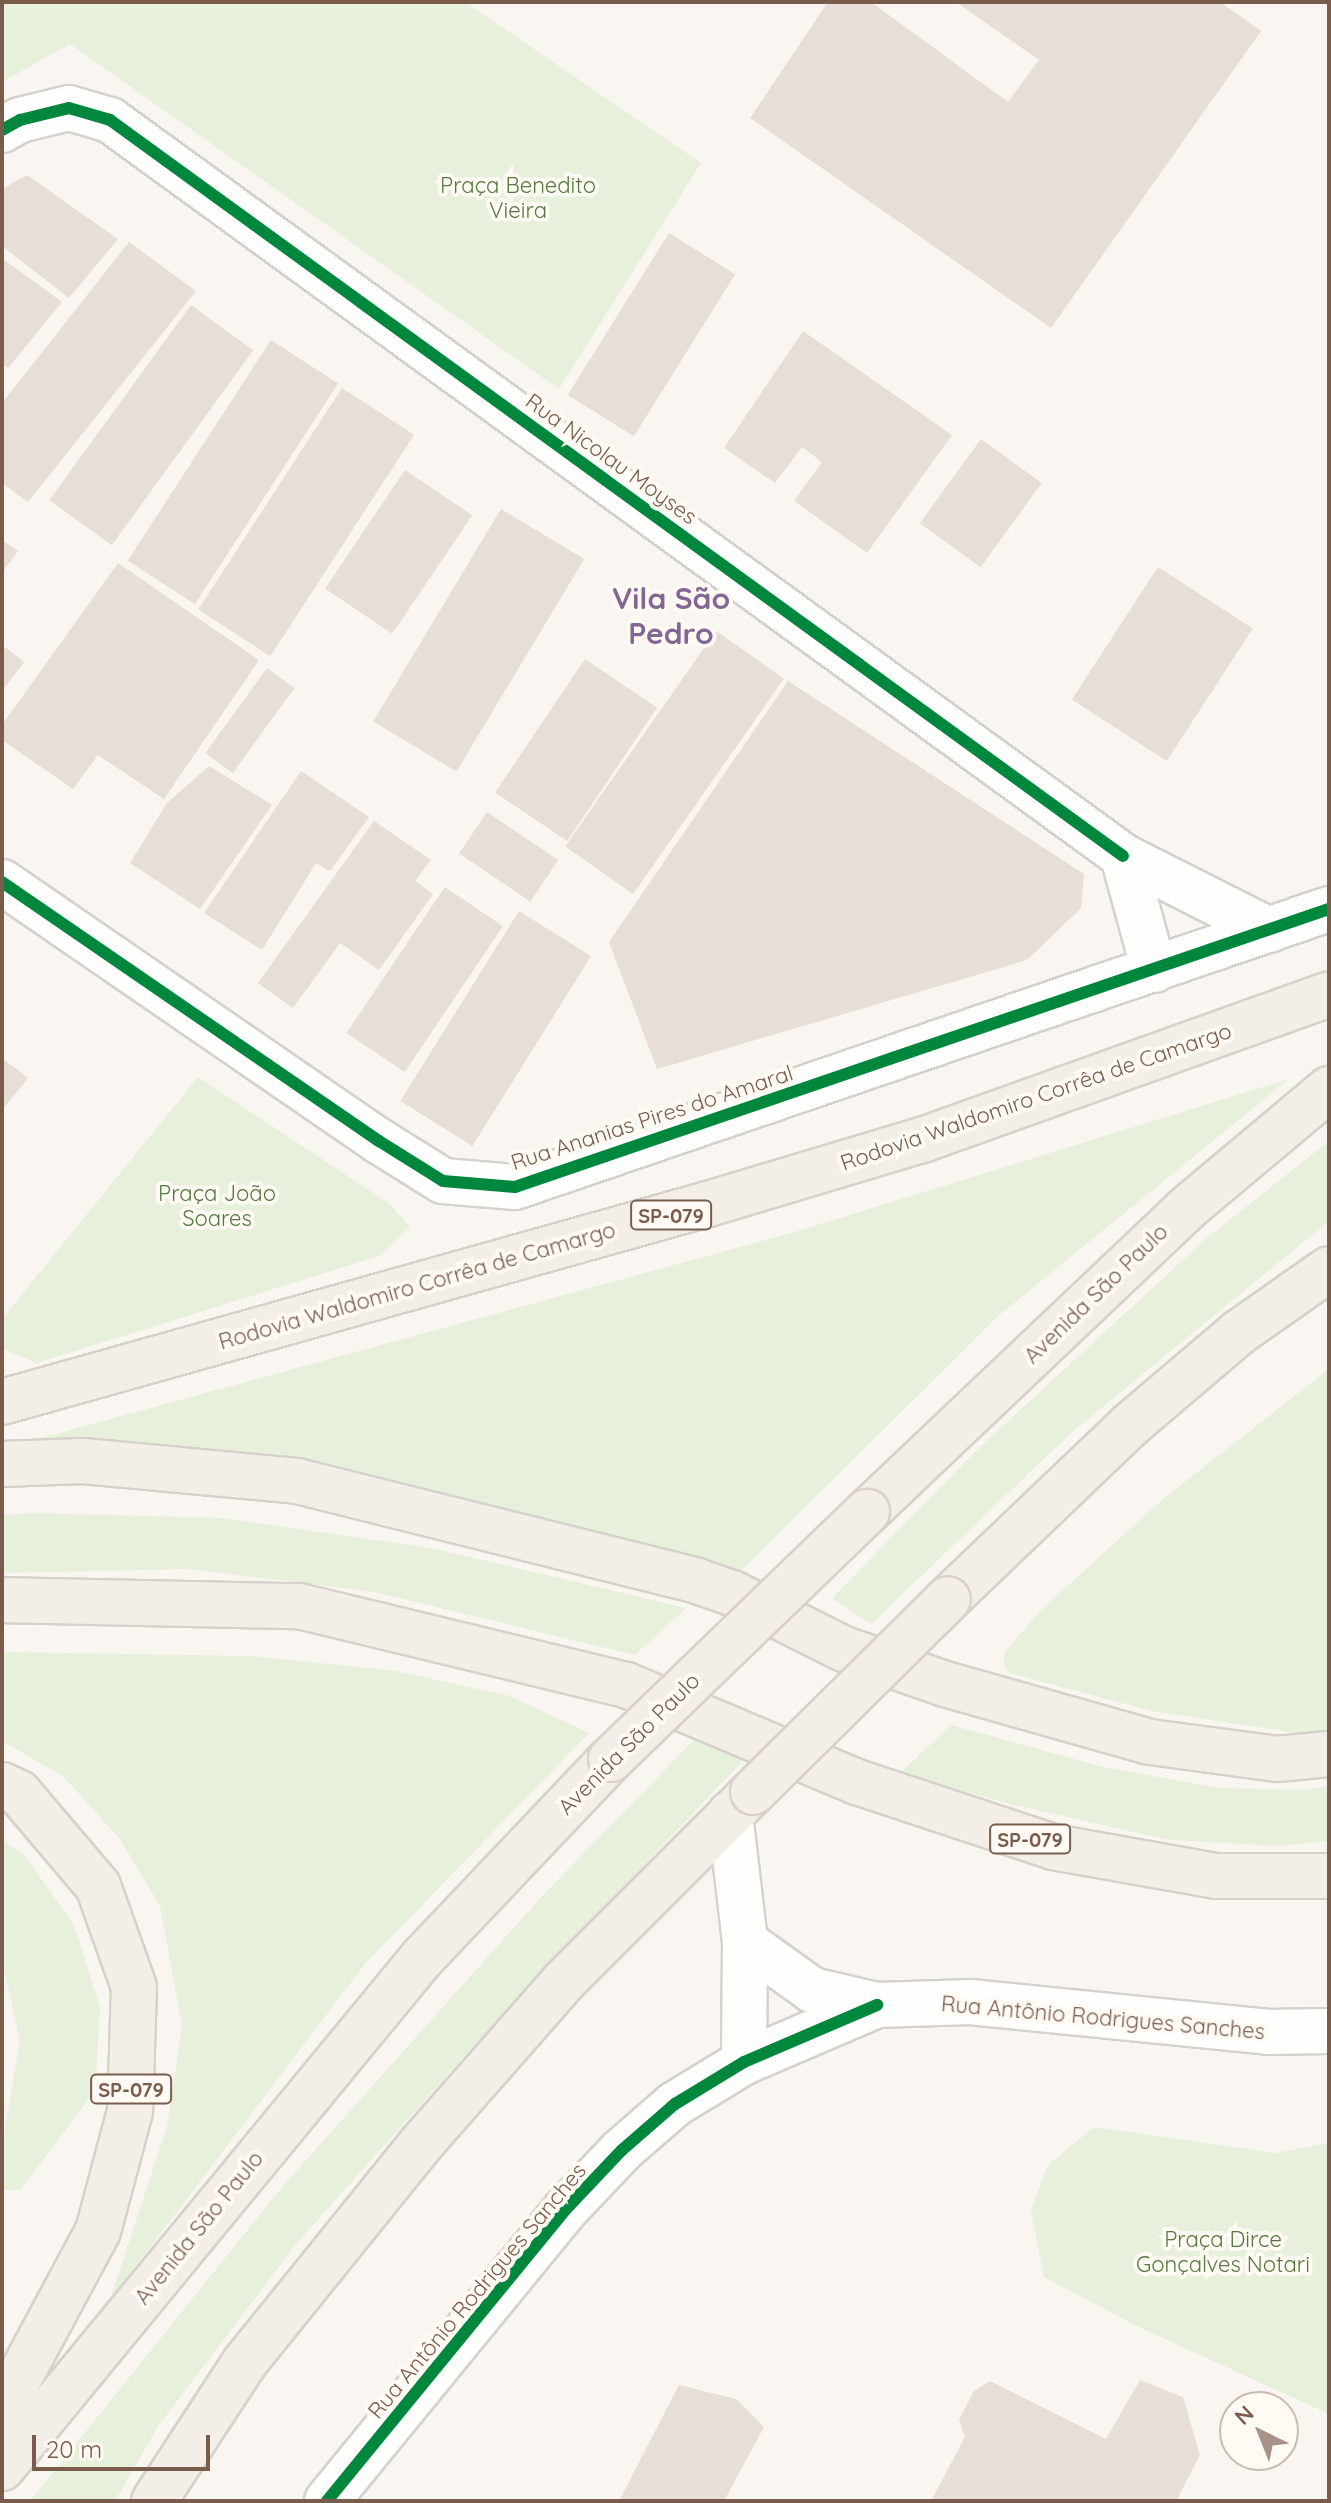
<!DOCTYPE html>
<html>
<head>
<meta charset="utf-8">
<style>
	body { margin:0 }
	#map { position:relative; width:1331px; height:2503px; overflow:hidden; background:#f9f5f0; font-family:Quicksand,sans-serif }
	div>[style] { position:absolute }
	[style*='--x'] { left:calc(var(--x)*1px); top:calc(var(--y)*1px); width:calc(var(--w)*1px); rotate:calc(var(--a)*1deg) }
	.green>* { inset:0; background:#e7f0db }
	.building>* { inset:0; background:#e6ded7; transform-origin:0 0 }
	.roads { filter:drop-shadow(2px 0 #d7d1cb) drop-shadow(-2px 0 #d7d1cb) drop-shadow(0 2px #d7d1cb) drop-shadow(0 -2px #d7d1cb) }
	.minor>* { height:44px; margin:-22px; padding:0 22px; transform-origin:22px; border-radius:22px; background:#fefefd }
	.major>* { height:44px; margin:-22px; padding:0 22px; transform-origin:22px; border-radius:22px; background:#f3eee8 }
	.bridges { filter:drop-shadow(2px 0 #dad1cc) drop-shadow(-2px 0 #dad1cc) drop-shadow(0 2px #dad1cc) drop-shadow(0 -2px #dad1cc) }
	.major-bridge>* { height:44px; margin:-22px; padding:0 22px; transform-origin:22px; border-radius:22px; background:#f3eee8 }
	.cycleway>* { height:12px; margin:-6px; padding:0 6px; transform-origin:6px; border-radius:6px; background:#00873e }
	span { translate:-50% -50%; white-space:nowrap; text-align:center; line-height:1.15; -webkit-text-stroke:8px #fffaf3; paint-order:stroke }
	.shield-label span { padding:2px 6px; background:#fffaf3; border:2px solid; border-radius:6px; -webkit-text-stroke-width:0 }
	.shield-label { font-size:20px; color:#7a5c4d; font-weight:700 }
	.park-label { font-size:22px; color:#537a41 }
	.street-label { font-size:22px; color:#7a5c4d }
	.district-label { font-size:30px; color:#846695; font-weight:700 }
	.frame { position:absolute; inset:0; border:4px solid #7a5c4d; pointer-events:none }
	.north { position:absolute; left:1219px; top:2391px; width:80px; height:80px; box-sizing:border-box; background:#fffaf3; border:2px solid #cabbb1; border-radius:50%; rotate:317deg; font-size:22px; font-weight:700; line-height:32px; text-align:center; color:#7a5c4d }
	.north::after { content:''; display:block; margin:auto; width:28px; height:36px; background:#a69286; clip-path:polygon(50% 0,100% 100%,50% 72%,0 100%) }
	.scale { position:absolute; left:32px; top:2435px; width:178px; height:36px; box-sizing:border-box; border:4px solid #7a5c4d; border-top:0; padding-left:10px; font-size:24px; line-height:28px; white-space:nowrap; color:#7a5c4d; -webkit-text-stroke:6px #fffaf3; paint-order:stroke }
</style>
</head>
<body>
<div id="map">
	<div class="green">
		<i style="clip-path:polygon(2px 2px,465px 2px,701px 163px,559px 389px,70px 44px,2px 82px)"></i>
		<i style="clip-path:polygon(198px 1077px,390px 1204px,410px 1227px,379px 1256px,37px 1363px,2px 1349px,2px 1319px)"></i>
		<i style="clip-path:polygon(1289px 1079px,998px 1316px,739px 1573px,568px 1524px,316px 1464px,4px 1448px,795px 1232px)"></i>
		<i style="clip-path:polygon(1329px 1141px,1329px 1221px,1071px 1433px,871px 1624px,832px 1598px,980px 1447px,1208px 1237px)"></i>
		<i style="clip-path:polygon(1329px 1369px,1329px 1729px,1303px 1734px,1152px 1711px,1009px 1673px,1004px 1665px,1004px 1653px,1041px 1610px,1163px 1499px)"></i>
		<i style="clip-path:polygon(32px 1513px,222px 1518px,431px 1548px,686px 1608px,635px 1655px,374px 1592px,190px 1569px,2px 1573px,2px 1515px)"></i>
		<i style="clip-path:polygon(2px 1652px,251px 1656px,396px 1671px,510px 1696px,589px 1733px,365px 1964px,110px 2300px,167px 2126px,182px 2026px,160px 1906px,120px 1839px,63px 1776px,2px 1741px)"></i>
		<i style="clip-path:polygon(951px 1725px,1103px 1767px,1219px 1788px,1307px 1790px,1329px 1786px,1329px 1841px,1279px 1846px,1169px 1840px,1006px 1803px,900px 1773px)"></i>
		<i style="clip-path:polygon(696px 1738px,749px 1754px,467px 2053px,296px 2244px,159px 2425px,115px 2501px,30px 2501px,282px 2187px,544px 1894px)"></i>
		<i style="clip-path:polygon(2px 1840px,25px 1856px,74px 1925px,100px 2007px,95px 2091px,20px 2190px,2px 2190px,2px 2147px,20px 2040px,2px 1962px)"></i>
		<i style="clip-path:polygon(1094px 2127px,1276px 2153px,1329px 2143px,1329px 2414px,1141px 2328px,1044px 2277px,1031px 2211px,1047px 2166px)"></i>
	</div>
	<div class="building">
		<i style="clip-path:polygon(828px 2px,871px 2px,1008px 102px,1039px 60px,956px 2px,1220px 2px,1261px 31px,1051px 328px,750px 118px)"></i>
		<i style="clip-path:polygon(27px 175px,118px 239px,69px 298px,2px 246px,2px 189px)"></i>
		<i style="left:669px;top:233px;width:78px;height:191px;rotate:32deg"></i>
		<i style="clip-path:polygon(129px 242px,196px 291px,28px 502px,2px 483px,2px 403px)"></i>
		<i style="clip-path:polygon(2px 258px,62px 302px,8px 368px,2px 364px)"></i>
		<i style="left:191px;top:305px;width:77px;height:241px;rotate:36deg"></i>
		<i style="clip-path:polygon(803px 331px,952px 435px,867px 553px,794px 501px,822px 462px,802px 447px,775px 483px,724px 448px)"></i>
		<i style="left:271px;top:340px;width:80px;height:263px;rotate:33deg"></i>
		<i style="left:342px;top:388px;width:86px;height:264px;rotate:33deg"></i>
		<i style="left:981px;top:439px;width:75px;height:104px;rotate:36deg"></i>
		<i style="left:405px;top:470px;width:81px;height:143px;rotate:34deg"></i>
		<i style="left:501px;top:509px;width:97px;height:248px;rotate:31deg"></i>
		<i style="clip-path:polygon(2px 540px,18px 551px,2px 573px)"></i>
		<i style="clip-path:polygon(118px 563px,259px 660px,164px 799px,98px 755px,73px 789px,2px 740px,2px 725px)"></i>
		<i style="left:1158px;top:567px;width:113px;height:158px;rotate:33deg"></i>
		<i style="left:716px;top:631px;width:83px;height:263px;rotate:35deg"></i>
		<i style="clip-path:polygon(2px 645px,24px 662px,2px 691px)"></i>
		<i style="left:585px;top:659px;width:87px;height:161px;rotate:34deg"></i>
		<i style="left:267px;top:668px;width:34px;height:105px;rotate:36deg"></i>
		<i style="clip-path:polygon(788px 681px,1084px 874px,1081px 908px,1027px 960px,657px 1069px,609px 942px)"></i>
		<i style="clip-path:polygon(209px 766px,272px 805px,200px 909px,130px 863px,167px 803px)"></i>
		<i style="clip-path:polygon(301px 771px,369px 817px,330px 871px,316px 863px,262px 950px,204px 913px)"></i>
		<i style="left:487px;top:812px;width:86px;height:50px;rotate:34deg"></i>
		<i style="clip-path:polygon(374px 821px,431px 860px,415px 881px,433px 894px,379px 970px,340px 943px,293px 1008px,258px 983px)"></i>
		<i style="left:445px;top:887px;width:70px;height:176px;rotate:34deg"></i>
		<i style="left:519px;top:911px;width:85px;height:224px;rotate:32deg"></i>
		<i style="clip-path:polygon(2px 1058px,28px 1078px,2px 1110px)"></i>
		<i style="clip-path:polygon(1140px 2380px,1183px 2397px,1200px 2455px,1176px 2501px,931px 2501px,965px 2437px,959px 2420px,974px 2391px,990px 2381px,1106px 2439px)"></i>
		<i style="clip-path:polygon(679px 2385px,736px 2399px,764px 2427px,724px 2501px,619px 2501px)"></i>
	</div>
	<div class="roads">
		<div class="minor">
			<i style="--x:2;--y:130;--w:21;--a:-29"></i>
			<i style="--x:20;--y:120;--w:50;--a:-13.8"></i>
			<i style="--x:69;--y:108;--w:43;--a:16.3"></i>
			<i style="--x:110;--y:120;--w:1252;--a:36"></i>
			<i style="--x:2;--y:882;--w:457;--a:34.5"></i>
			<i style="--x:379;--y:1141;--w:75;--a:32"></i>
			<i style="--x:443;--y:1181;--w:72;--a:4.8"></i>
			<i style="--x:515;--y:1187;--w:860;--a:-18.86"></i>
			<i style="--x:1154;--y:970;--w:118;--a:-105.2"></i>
			<i style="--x:1123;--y:856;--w:164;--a:26.9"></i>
			<i style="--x:730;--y:1814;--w:129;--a:83.3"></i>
			<i style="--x:745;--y:1942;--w:120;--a:90.5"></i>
			<i style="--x:745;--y:1942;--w:82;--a:35.6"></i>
			<i style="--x:812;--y:1990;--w:67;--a:13"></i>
			<i style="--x:877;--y:2005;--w:93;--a:-1.8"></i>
			<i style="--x:970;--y:2002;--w:300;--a:5.7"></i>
			<i style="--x:1268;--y:2032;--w:61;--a:-0.9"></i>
			<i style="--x:327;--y:2501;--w:377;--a:-50.7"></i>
			<i style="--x:566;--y:2209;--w:81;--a:-46.5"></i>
			<i style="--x:622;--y:2150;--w:70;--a:-41"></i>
			<i style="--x:675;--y:2104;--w:81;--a:-31.3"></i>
			<i style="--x:744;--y:2062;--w:145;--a:-23.2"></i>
		</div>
		<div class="major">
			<i style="--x:2;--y:1402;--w:733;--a:-15.67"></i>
			<i style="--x:708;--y:1204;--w:223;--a:-16.7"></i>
			<i style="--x:922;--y:1140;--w:432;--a:-19.7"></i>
			<i style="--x:2;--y:1464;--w:81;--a:-2.1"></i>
			<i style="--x:83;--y:1461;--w:215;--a:5.3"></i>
			<i style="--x:297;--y:1481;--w:412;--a:14"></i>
			<i style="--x:697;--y:1581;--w:39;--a:19"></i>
			<i style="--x:734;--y:1594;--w:123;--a:26.6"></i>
			<i style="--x:844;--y:1649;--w:107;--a:19.1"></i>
			<i style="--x:945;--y:1684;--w:213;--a:15.8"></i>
			<i style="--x:1150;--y:1742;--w:128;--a:7.6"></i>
			<i style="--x:1277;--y:1759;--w:52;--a:-5.5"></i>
			<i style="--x:867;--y:1512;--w:440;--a:-43.5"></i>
			<i style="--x:1186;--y:1209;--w:187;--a:-40"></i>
			<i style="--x:948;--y:1599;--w:252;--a:-43.7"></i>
			<i style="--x:1130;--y:1425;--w:142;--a:-40.4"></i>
			<i style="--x:1238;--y:1333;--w:111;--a:-35.1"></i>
			<i style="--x:2;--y:1600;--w:297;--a:1.2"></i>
			<i style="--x:299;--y:1606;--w:336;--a:13.6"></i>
			<i style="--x:626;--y:1685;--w:251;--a:22.8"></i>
			<i style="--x:857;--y:1782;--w:206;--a:18.3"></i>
			<i style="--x:1053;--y:1847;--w:165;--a:10.1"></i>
			<i style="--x:1215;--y:1876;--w:114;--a:0"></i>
			<i style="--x:2;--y:1785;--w:19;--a:25"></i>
			<i style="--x:19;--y:1793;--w:122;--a:49.7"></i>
			<i style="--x:98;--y:1886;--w:107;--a:70.4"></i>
			<i style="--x:134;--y:1987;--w:124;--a:91.8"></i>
			<i style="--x:130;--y:2111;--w:124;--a:104.9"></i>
			<i style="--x:98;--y:2231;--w:203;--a:118.2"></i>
			<i style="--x:2;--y:2468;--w:661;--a:-50.53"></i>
			<i style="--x:422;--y:1958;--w:274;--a:-46.5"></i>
			<i style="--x:154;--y:2501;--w:166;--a:-56.8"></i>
			<i style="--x:245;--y:2362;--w:279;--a:-51.1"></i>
			<i style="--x:420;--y:2145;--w:217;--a:-48.7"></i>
			<i style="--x:563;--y:1982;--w:269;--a:-45"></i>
		</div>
	</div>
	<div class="bridges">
		<div class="major-bridge">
			<i style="--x:611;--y:1759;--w:356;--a:-44"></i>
			<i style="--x:753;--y:1792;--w:274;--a:-44.7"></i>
		</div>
	</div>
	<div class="cycleway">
		<i style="--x:2;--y:130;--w:21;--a:-29"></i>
		<i style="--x:20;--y:120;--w:50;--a:-13.8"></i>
		<i style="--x:69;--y:108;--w:43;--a:16.3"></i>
		<i style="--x:110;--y:120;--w:1252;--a:36"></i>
		<i style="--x:2;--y:882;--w:457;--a:34.5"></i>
		<i style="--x:379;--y:1141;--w:75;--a:32"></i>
		<i style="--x:443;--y:1181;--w:72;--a:4.8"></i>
		<i style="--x:515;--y:1187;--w:860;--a:-18.86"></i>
		<i style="--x:327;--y:2501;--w:377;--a:-50.7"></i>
		<i style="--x:566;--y:2209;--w:81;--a:-46.5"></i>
		<i style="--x:622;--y:2150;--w:70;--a:-41"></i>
		<i style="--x:675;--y:2104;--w:81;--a:-31.3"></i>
		<i style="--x:744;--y:2062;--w:145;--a:-23.2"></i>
	</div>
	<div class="shield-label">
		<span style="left:671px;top:1215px">SP-079</span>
		<span style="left:1030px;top:1839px">SP-079</span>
		<span style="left:131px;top:2089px">SP-079</span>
	</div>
	<div class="park-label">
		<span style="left:518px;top:198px">Praça Benedito<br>Vieira</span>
		<span style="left:217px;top:1206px">Praça João<br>Soares</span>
		<span style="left:1223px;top:2252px">Praça Dirce<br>Gonçalves Notari</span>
	</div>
	<div class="street-label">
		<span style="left:611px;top:459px;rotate:36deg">Rua Nicolau Moyses</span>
		<span style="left:1036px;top:1097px;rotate:-19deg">Rodovia Waldomiro Corrêa de Camargo</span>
		<span style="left:652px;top:1118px;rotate:-18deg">Rua Ananias Pires do Amaral</span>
		<span style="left:417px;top:1286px;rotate:-16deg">Rodovia Waldomiro Corrêa de Camargo</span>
		<span style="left:1096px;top:1294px;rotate:-44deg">Avenida São Paulo</span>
		<span style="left:629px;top:1744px;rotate:-45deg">Avenida São Paulo</span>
		<span style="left:1103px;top:2018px;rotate:5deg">Rua Antônio Rodrigues Sanches</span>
		<span style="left:199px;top:2228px;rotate:-51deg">Avenida São Paulo</span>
		<span style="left:477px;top:2291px;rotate:-50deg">Rua Antônio Rodrigues Sanches</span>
	</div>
	<div class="district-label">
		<span style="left:671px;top:615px">Vila São<br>Pedro</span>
	</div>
	<div class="frame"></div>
	<div class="north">N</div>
	<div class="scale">20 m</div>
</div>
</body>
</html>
